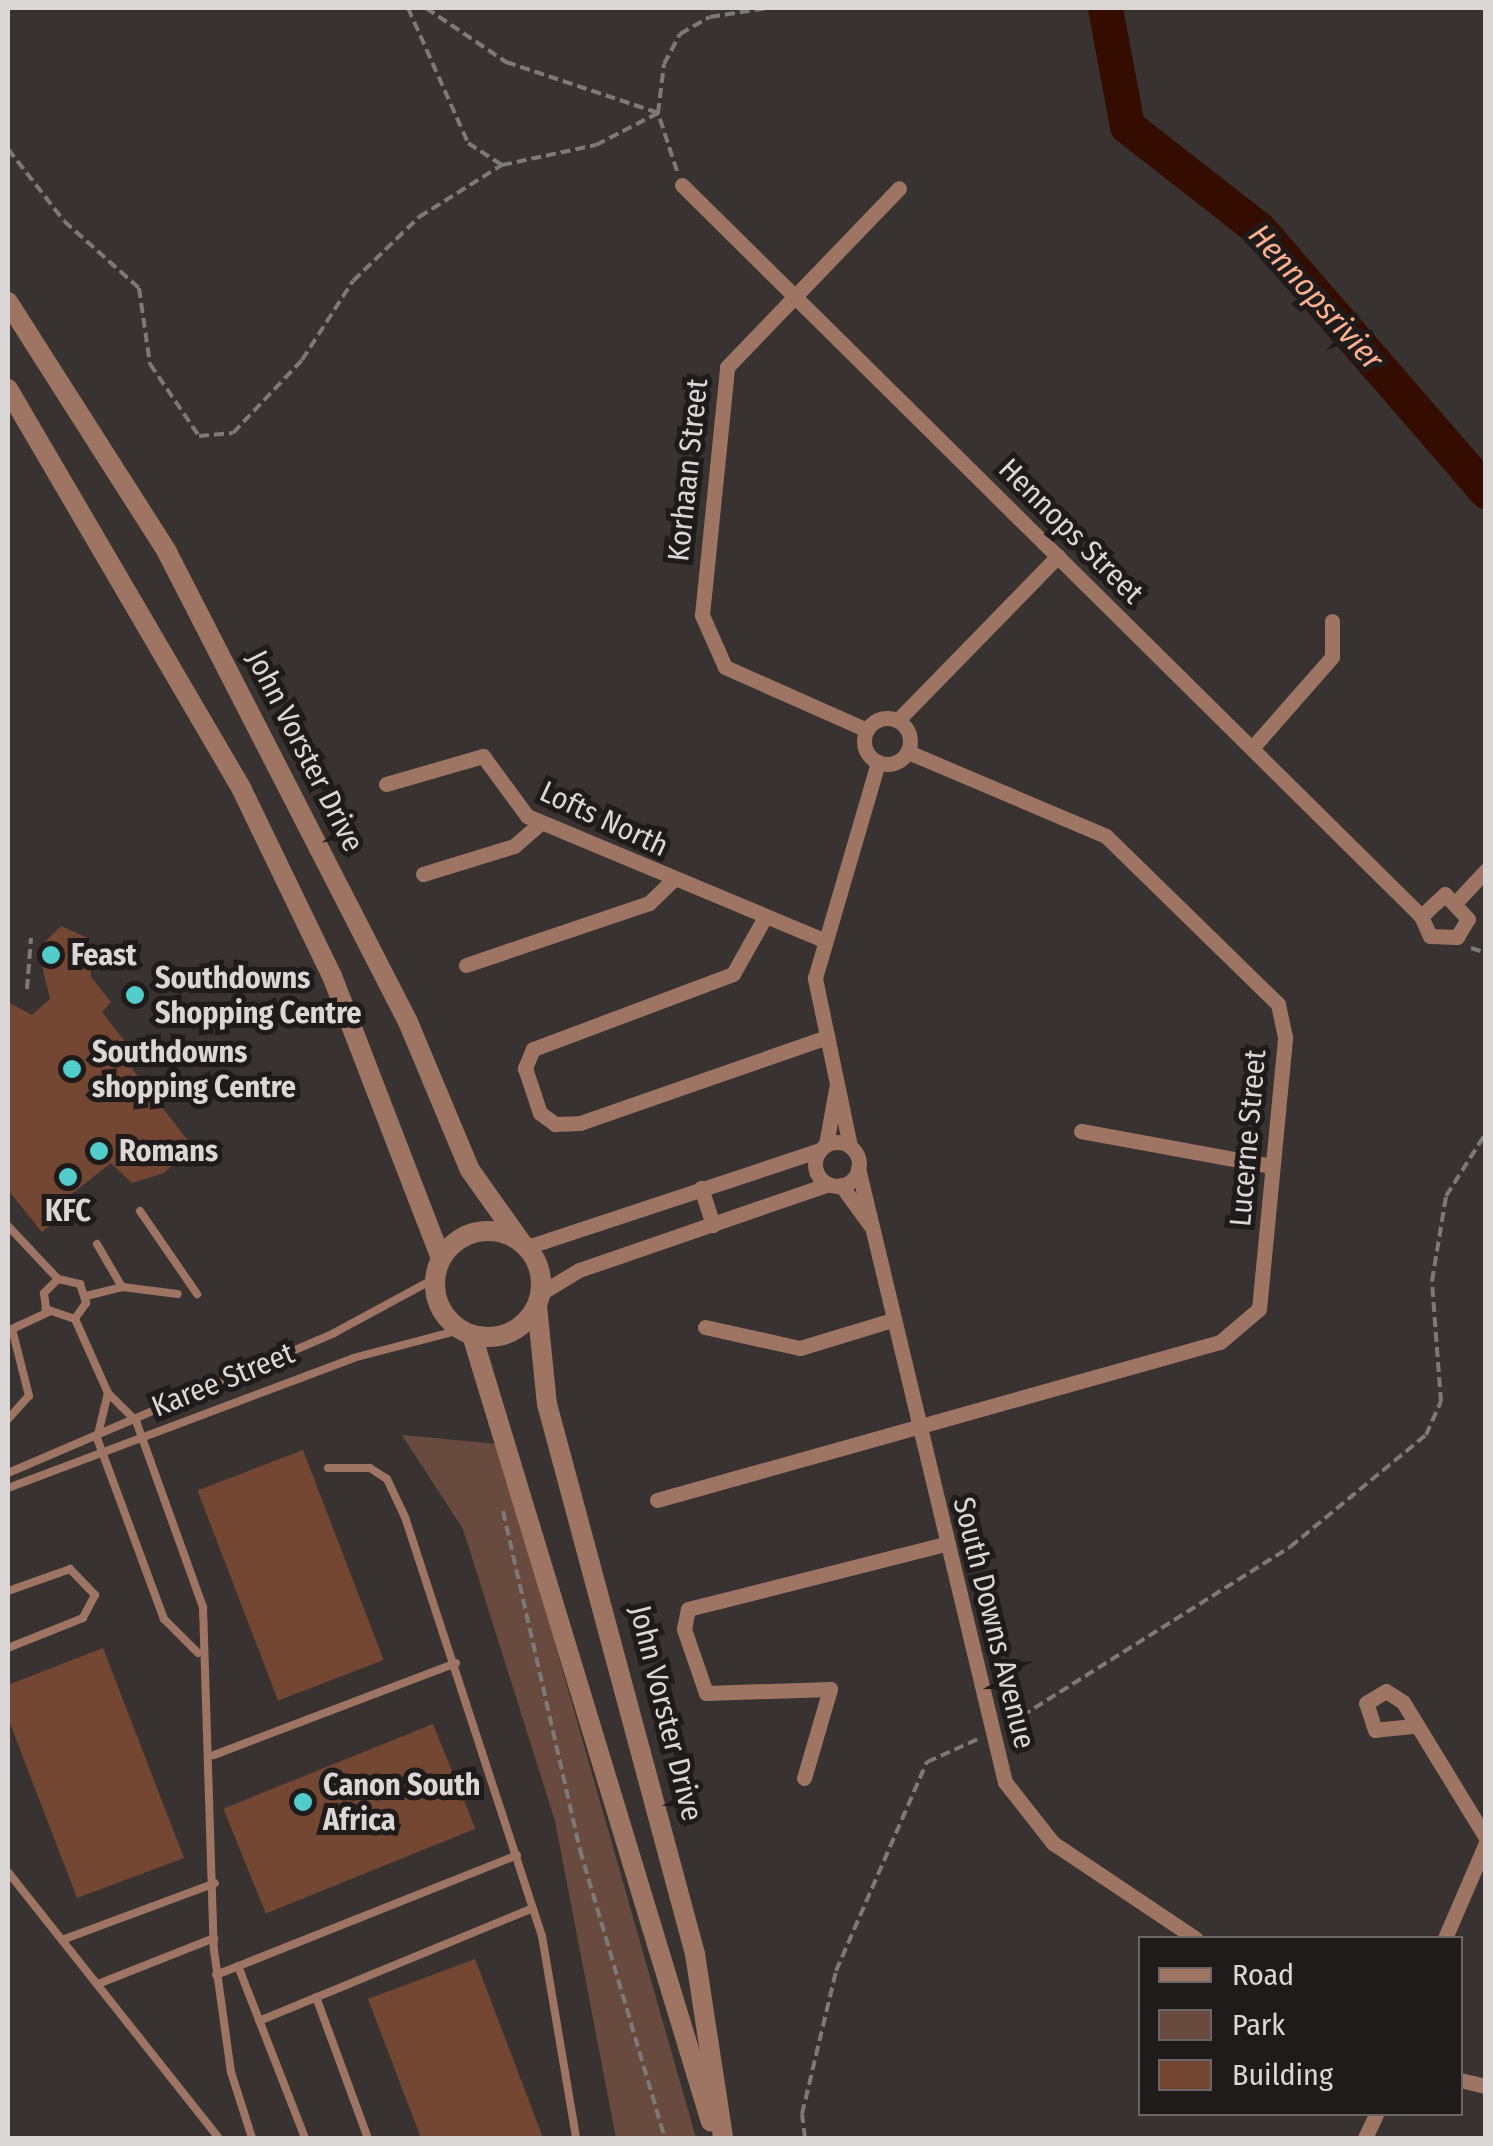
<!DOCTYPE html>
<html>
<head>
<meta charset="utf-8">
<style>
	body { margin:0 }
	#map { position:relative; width:1493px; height:2146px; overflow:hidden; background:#383330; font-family:"Fira Sans Condensed",sans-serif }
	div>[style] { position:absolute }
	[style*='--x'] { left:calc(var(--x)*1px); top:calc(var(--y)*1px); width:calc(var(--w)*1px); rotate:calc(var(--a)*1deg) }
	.green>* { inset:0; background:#684b3e }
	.river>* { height:35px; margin:-17.5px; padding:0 17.5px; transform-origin:17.5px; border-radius:17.5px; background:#350d00 }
	.building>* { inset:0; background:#744733; transform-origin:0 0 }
	.path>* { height:4px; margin-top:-2px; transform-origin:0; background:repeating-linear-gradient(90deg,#7d7977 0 10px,transparent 0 15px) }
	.service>* { height:8px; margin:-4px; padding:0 4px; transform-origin:4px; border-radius:4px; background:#9e7563 }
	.minor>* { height:15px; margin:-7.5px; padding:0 7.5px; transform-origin:7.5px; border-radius:7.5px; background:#9e7563 }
	.minor>.ring { margin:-7.5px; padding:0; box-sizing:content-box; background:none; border:15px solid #9e7563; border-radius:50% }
	.tertiary>* { height:20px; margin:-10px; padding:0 10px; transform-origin:10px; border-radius:10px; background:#9e7563 }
	.tertiary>.ring { margin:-10px; padding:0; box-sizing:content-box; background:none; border:20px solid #9e7563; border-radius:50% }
	.dots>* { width:28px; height:28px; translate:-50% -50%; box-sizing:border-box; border:5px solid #1e1b1a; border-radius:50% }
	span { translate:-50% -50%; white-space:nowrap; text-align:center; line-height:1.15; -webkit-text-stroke:10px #1e1b1a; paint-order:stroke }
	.street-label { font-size:30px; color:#dbd7d6 }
	.poi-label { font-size:30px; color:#dbd7d6; font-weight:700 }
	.left { translate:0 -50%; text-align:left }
	.water-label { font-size:32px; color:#fcb08f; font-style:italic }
	.frame { position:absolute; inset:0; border:10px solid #dbd7d6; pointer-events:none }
	.legend { position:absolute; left:1138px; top:1936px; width:325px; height:180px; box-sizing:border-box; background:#1e1b1a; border:2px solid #6a6665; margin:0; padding:12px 18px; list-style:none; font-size:30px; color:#dbd7d6 }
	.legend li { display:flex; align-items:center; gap:20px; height:50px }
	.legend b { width:50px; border:2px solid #6a6665 }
</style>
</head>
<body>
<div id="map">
	<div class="green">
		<i style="clip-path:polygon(402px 1435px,498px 1444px,696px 2138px,616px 2138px,555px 1821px,463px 1529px)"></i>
	</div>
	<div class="river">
		<i style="--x:1105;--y:8;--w:120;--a:79.4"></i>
		<i style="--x:1127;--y:126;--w:167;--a:38"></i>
		<i style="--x:1259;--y:229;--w:347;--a:49.1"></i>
	</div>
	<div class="building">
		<i style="clip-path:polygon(61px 926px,90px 939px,91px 977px,111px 1002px,102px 1012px,126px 1043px,116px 1048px,193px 1147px,164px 1173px,132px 1183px,111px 1163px,59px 1204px,62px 1216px,42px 1232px,8px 1190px,8px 1002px,32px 1015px,50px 999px,38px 949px)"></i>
		<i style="left:303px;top:1450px;width:225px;height:113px;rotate:69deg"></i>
		<i style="clip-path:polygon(103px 1648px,184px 1858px,77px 1898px,8px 1718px,8px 1685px)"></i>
		<i style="left:433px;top:1724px;width:113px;height:226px;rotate:68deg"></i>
		<i style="clip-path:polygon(475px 1959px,543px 2138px,421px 2138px,368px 1999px)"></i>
	</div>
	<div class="path">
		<i style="--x:408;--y:8;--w:148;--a:66"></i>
		<i style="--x:468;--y:143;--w:40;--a:32.9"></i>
		<i style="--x:502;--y:165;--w:96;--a:-12"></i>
		<i style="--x:596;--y:145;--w:70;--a:-27.3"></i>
		<i style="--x:426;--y:8;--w:97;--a:34"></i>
		<i style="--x:506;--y:62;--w:160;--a:18.5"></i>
		<i style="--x:8;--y:149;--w:91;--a:52.1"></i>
		<i style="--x:64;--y:221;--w:101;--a:41.8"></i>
		<i style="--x:139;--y:288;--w:77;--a:81.8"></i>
		<i style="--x:150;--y:364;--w:87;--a:55.8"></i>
		<i style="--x:199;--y:436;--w:34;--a:-5"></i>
		<i style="--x:233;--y:433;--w:100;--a:-46.6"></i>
		<i style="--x:302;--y:360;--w:94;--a:-57.2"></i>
		<i style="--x:353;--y:281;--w:92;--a:-44.1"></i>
		<i style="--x:419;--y:217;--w:98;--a:-32.1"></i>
		<i style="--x:677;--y:171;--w:61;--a:-108.1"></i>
		<i style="--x:658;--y:113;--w:49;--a:-83"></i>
		<i style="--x:664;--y:64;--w:34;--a:-62"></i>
		<i style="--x:680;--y:34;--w:34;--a:-30"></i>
		<i style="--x:710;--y:17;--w:58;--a:-9"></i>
		<i style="--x:1471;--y:948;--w:16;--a:18"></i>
		<i style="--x:27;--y:989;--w:51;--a:-85.5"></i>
		<i style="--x:503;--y:1511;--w:348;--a:77.2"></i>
		<i style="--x:580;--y:1850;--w:300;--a:73.6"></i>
		<i style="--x:1009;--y:1724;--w:332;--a:-32.2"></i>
		<i style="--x:1290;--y:1547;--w:176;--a:-39.5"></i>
		<i style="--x:1426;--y:1435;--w:36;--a:-66"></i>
		<i style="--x:1441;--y:1402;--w:121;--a:-94.3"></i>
		<i style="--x:1432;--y:1281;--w:86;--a:-80.6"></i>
		<i style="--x:1446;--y:1196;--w:75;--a:-57.6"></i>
		<i style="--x:805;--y:2138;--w:24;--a:-97"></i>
		<i style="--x:802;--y:2114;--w:147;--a:-76.6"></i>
		<i style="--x:836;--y:1971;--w:228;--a:-66.5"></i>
		<i style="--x:927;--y:1762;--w:56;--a:-24.3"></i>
	</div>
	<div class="service">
		<i style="--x:140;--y:1211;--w:101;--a:55.5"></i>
		<i style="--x:8;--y:1226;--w:73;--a:46.7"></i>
		<i style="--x:58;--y:1279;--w:23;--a:13"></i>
		<i style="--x:80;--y:1284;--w:20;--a:72"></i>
		<i style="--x:86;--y:1303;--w:19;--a:125"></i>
		<i style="--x:75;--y:1319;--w:31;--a:-161"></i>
		<i style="--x:46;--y:1309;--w:16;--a:-97"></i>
		<i style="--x:44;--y:1293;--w:20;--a:-45"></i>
		<i style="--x:97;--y:1244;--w:50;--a:59.8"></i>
		<i style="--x:86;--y:1296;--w:37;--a:-14"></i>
		<i style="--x:122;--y:1287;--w:56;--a:7.1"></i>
		<i style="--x:75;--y:1319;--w:81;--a:66"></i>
		<i style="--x:108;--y:1393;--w:40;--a:45"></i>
		<i style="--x:136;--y:1421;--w:198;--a:70.2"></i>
		<i style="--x:203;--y:1607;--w:343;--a:88.2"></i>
		<i style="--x:214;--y:1950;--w:123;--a:82.1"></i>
		<i style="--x:231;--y:2072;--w:69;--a:72.3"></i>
		<i style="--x:108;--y:1393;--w:46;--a:103.7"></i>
		<i style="--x:97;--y:1438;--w:193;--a:69.7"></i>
		<i style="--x:164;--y:1619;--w:48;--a:45"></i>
		<i style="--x:8;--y:1419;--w:31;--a:-48"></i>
		<i style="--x:29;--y:1396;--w:69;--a:-104.2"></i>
		<i style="--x:12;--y:1329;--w:40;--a:-25"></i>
		<i style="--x:328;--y:1468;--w:42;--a:0"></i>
		<i style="--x:370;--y:1468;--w:20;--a:33"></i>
		<i style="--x:387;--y:1479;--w:42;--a:64.7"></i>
		<i style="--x:405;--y:1517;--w:441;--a:71.9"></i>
		<i style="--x:542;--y:1936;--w:205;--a:80.4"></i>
		<i style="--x:8;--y:1473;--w:355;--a:-23.2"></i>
		<i style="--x:334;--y:1333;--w:114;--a:-28.4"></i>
		<i style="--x:8;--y:1488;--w:369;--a:-20.6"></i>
		<i style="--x:353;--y:1358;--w:111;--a:-14.7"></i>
		<i style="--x:8;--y:1591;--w:66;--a:-19.5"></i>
		<i style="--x:70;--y:1569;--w:36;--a:46"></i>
		<i style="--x:95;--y:1595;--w:26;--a:118"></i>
		<i style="--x:83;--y:1618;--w:81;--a:158.2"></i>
		<i style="--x:214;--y:1755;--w:259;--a:-20.8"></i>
		<i style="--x:8;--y:1872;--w:340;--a:51.6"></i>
		<i style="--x:62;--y:1940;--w:163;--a:-20.4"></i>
		<i style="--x:238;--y:1966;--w:185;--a:68.7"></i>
		<i style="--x:216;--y:1975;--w:324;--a:-21.7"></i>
		<i style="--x:98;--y:1984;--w:125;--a:-21.6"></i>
		<i style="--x:316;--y:1997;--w:150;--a:69.8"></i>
		<i style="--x:259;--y:2021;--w:296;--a:-22.4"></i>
	</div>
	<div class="minor">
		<i style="--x:682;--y:185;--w:1039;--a:44.69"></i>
		<i style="--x:1421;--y:916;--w:22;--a:66"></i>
		<i style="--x:1430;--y:936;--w:27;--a:2"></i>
		<i style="--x:1457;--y:937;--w:21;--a:-59"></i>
		<i style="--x:1468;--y:919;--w:34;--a:-133"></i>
		<i style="--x:1445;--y:894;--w:33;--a:137"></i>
		<i class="ring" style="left:864px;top:718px;width:31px;height:31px"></i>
		<i style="--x:898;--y:720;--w:229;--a:-45.7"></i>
		<i style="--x:867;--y:730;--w:155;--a:-156.1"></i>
		<i style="--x:725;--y:667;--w:57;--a:-113.9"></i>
		<i style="--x:702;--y:615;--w:249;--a:-84.2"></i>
		<i style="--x:727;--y:367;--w:248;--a:-46.1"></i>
		<i style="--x:1252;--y:748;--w:121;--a:-48.7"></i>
		<i style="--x:1332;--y:657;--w:36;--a:-90"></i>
		<i style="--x:386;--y:784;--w:101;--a:-16.1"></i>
		<i style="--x:483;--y:756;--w:74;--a:53.7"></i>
		<i style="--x:527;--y:816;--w:321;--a:22.7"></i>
		<i style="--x:423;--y:874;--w:95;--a:-17.1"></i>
		<i style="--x:514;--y:846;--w:35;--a:-41"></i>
		<i style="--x:1459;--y:899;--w:40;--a:-47"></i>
		<i style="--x:765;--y:917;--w:65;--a:119.3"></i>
		<i style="--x:733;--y:974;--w:214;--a:159.4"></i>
		<i style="--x:533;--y:1049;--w:21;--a:113"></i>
		<i style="--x:525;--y:1068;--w:47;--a:71.6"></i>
		<i style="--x:540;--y:1113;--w:19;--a:36"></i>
		<i style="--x:555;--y:1124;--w:25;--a:-2"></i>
		<i style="--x:580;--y:1123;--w:262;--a:-19.2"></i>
		<i style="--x:466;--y:965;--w:193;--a:-18.7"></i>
		<i style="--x:649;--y:903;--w:32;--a:-44"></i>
		<i style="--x:1081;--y:1131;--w:194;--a:10.4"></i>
		<i class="ring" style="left:815px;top:1142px;width:29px;height:29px"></i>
		<i style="--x:826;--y:1144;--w:61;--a:-79.6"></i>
		<i style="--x:850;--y:1146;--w:172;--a:-101.8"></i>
		<i style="--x:815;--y:978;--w:225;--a:-73.7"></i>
		<i style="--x:858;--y:1168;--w:631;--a:76.54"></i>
		<i style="--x:1005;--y:1782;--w:78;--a:51.8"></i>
		<i style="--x:1053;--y:1843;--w:171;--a:33.8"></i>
		<i style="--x:841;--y:1185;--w:49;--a:54.1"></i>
		<i style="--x:701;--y:1188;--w:39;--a:72"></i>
		<i style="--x:527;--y:1247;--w:309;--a:-18.3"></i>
		<i style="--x:541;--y:1293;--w:44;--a:-31.2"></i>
		<i style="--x:579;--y:1270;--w:264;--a:-19"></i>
		<i style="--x:705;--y:1327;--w:97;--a:12.5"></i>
		<i style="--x:800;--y:1348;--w:96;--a:-16.9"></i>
		<i style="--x:657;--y:1500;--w:585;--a:-15.68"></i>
		<i style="--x:1220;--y:1342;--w:51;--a:-40.2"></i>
		<i style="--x:1259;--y:1309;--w:273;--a:-84.5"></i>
		<i style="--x:1285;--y:1037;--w:34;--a:-102"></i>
		<i style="--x:1278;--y:1004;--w:240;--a:-135.7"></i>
		<i style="--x:1106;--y:836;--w:215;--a:-157"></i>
		<i style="--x:1412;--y:1726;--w:37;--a:174"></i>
		<i style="--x:1375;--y:1730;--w:28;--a:-108"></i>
		<i style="--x:1366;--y:1703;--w:23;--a:-31"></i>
		<i style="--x:1386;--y:1691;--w:20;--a:33"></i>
		<i style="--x:1403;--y:1702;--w:159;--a:58.6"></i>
		<i style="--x:804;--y:1778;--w:93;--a:-73.7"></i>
		<i style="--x:830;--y:1689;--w:124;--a:178.2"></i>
		<i style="--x:706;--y:1693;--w:68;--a:-109"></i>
		<i style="--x:684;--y:1629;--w:20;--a:-79"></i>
		<i style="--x:688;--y:1609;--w:264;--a:-14.2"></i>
		<i style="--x:1445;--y:1938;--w:103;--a:-66.7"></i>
		<i style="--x:1460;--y:2080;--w:27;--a:13"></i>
		<i style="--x:1365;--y:2138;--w:26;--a:-65"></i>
	</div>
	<div class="tertiary">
		<i style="--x:8;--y:302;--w:296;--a:57.5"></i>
		<i style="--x:167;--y:552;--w:528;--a:62.85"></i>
		<i style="--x:408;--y:1022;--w:160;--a:67.3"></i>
		<i style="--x:470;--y:1170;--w:88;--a:54.7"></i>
		<i style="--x:8;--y:389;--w:464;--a:59.7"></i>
		<i style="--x:242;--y:790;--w:207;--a:64.2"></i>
		<i style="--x:332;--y:976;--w:302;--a:68.9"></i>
		<i class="ring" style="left:435px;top:1231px;width:86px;height:86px"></i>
		<i style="--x:537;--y:1306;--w:99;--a:84.2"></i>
		<i style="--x:547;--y:1404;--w:570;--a:74.94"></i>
		<i style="--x:695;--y:1954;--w:186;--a:81.3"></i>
		<i style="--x:472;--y:1335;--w:822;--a:73.11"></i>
	</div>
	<div class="dots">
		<i style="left:51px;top:955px;background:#52cdcc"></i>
		<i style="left:135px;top:995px;background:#52cdcc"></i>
		<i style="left:72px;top:1069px;background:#52cdcc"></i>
		<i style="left:99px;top:1151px;background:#52cdcc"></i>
		<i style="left:68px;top:1177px;background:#52cdcc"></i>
		<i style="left:303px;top:1802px;background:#52cdcc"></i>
	</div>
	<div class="street-label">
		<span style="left:688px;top:470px;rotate:-84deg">Korhaan Street</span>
		<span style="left:1071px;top:531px;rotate:45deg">Hennops Street</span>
		<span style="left:305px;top:751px;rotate:63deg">John Vorster Drive</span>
		<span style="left:604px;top:819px;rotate:25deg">Lofts North</span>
		<span style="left:1248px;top:1138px;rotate:-85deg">Lucerne Street</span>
		<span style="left:223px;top:1380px;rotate:-22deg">Karee Street</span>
		<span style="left:994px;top:1623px;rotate:76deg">South Downs Avenue</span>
		<span style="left:666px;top:1713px;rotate:76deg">John Vorster Drive</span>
	</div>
	<div class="poi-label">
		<span class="left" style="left:71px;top:955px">Feast</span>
		<span class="left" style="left:155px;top:995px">Southdowns<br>Shopping Centre</span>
		<span class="left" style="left:92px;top:1069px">Southdowns<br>shopping Centre</span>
		<span class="left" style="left:119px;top:1151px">Romans</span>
		<span style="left:68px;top:1211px">KFC</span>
		<span class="left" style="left:323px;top:1802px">Canon South<br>Africa</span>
	</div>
	<div class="water-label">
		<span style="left:1316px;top:297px;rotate:48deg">Hennopsrivier</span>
	</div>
	<div class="frame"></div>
	<ul class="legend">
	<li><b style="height:12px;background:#9e7563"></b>Road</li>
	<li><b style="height:28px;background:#684b3e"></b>Park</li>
	<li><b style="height:28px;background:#744733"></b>Building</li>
	</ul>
</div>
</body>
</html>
